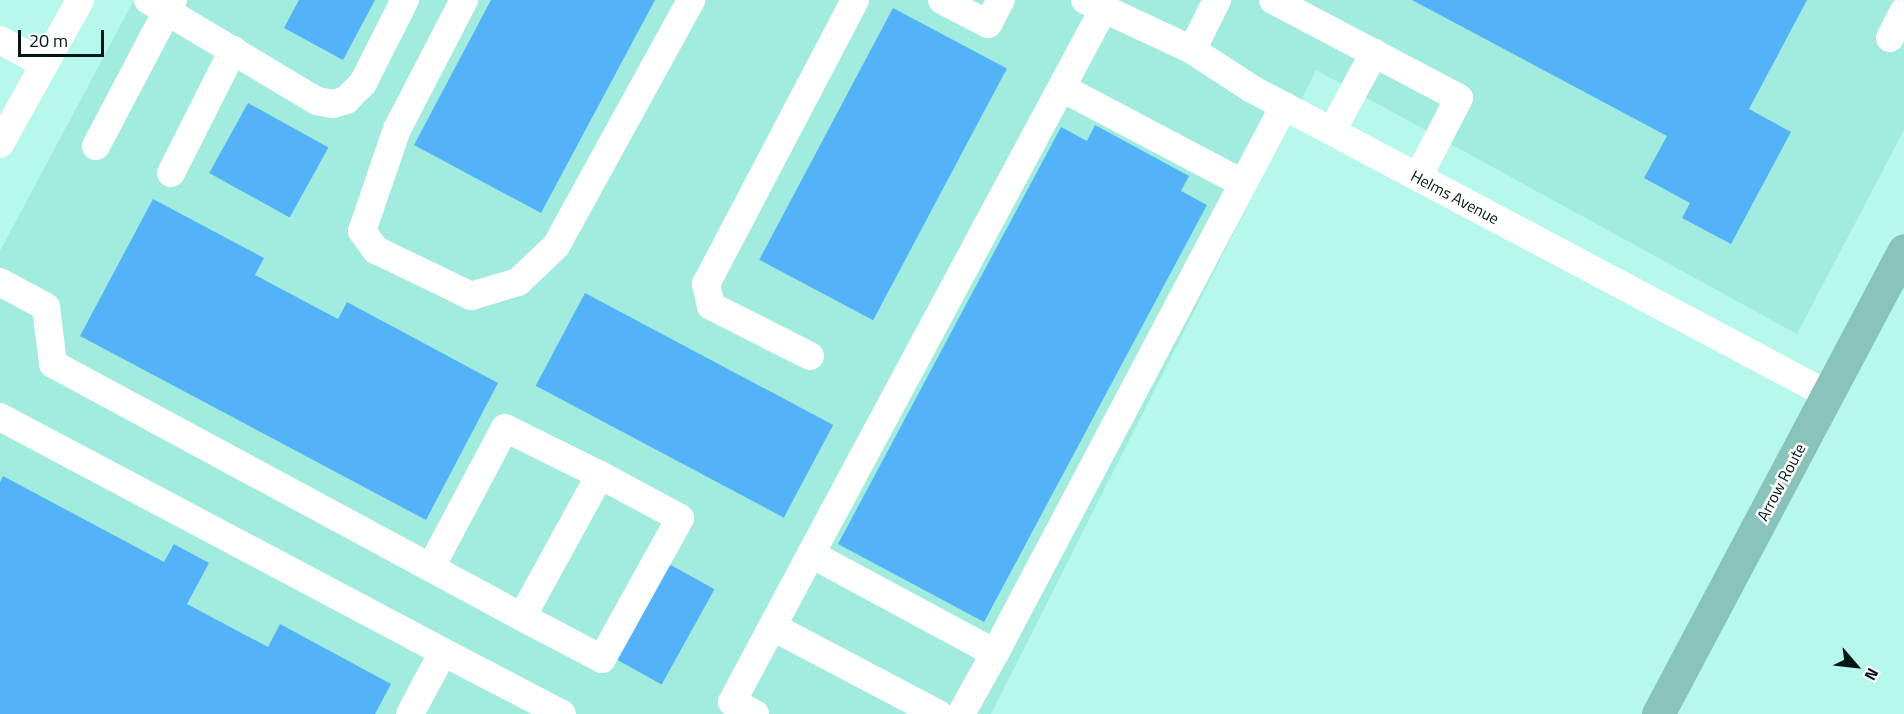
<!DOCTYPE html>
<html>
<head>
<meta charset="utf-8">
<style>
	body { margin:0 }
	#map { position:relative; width:1904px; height:714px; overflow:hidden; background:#b7f8ed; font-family:"Titillium Web",sans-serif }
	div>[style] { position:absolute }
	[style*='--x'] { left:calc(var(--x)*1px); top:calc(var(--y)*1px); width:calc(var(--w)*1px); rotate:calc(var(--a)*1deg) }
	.built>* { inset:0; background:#a1ebdf }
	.building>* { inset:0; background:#54b3f8; transform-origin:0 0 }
	.minor>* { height:28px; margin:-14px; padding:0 14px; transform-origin:14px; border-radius:14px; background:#fff }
	.major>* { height:33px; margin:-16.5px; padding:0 16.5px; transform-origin:16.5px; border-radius:16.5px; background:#89c3bb }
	span { translate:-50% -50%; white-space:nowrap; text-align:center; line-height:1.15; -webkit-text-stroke:5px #fff; paint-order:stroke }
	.street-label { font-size:16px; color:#001815 }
	.north { position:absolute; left:1826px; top:636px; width:60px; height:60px; -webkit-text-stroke:4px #fff; paint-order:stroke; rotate:118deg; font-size:16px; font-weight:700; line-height:24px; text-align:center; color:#001815 }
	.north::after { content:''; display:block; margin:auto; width:21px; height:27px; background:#001815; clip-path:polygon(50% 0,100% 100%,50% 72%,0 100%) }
	.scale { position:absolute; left:18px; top:30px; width:86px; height:27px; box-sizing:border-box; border:3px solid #001815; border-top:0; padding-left:8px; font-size:18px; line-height:21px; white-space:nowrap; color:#001815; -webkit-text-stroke:4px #fff; paint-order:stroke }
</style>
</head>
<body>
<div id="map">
	<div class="built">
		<i style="clip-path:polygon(134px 0,1904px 0,1904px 130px,1797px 334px,1316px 70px,991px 714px,0 714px,0 251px)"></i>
	</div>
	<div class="building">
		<i style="clip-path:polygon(299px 0,375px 0,343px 60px,284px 28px)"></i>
		<i style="clip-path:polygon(491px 0,655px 0,541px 213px,414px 145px)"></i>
		<i style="clip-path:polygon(1412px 0,1807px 0,1749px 109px,1791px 132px,1731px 244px,1682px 218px,1690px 203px,1644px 178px,1667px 136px)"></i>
		<i style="left:893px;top:8px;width:129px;height:285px;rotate:28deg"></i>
		<i style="left:248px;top:103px;width:92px;height:80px;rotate:29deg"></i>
		<i style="clip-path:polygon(1095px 125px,1189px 176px,1181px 191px,1207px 205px,984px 622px,838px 544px,1061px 127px,1087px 141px)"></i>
		<i style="clip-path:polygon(153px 199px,264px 258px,255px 275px,338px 319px,347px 302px,498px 383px,426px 520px,80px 336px)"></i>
		<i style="left:585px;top:293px;width:281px;height:105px;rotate:28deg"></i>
		<i style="clip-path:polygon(3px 476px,164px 562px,174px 544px,209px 563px,187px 604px,268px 647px,280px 624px,391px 684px,375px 714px,0 714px,0 482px)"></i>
		<i style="left:669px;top:564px;width:52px;height:109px;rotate:29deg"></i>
	</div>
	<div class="minor">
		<i style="--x:148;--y:0;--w:197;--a:30.9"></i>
		<i style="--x:317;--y:101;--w:16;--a:11"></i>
		<i style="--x:333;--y:104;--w:14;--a:-17"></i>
		<i style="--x:346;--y:100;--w:24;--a:-45"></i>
		<i style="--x:363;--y:83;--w:93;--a:-63.2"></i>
		<i style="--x:464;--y:0;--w:145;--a:117.4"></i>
		<i style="--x:397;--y:129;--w:108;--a:108.9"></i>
		<i style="--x:362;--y:231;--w:24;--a:54"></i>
		<i style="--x:376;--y:250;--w:106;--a:25.8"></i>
		<i style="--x:471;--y:296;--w:49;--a:-16.6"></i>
		<i style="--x:518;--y:282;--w:52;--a:-43.5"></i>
		<i style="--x:556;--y:246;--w:281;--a:-61.2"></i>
		<i style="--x:942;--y:0;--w:52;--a:27.6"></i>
		<i style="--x:988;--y:24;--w:27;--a:-62"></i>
		<i style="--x:1085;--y:0;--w:118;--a:25"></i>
		<i style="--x:1192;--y:50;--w:72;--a:33"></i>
		<i style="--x:1252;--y:89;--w:651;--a:27.94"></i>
		<i style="--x:1273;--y:0;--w:210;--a:27.8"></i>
		<i style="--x:1459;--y:98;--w:89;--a:117.4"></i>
		<i style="--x:1103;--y:10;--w:617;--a:118.23"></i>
		<i style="--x:811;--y:554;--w:209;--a:28.3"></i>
		<i style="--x:995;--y:653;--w:619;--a:-62.15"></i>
		<i style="--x:1890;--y:38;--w:30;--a:-63"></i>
		<i style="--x:0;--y:40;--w:50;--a:28.6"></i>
		<i style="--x:1192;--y:50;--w:56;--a:-63.4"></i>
		<i style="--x:1062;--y:88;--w:204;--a:27.8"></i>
		<i style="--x:1332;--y:131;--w:89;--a:-61.7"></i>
		<i style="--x:0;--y:144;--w:165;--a:-60.9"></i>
		<i style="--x:96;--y:146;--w:165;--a:-62.2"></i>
		<i style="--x:171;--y:173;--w:138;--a:-63.2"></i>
		<i style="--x:0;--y:282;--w:52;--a:28.5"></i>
		<i style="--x:46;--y:307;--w:57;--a:83"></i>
		<i style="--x:53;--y:364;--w:533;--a:28.34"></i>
		<i style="--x:522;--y:617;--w:90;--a:27.7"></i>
		<i style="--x:602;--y:659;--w:161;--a:-61"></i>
		<i style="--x:680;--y:518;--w:91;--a:-151.7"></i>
		<i style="--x:600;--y:475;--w:162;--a:118.8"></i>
		<i style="--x:810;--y:356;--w:111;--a:-153.2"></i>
		<i style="--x:711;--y:306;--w:23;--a:-103"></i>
		<i style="--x:706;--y:284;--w:321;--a:-62.3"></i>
		<i style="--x:0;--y:417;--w:501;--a:27.94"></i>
		<i style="--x:443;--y:652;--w:70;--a:118"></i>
		<i style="--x:431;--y:567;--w:157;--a:-62"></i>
		<i style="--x:505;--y:428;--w:106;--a:26.3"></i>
		<i style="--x:773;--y:627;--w:187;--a:27.8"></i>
		<i style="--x:443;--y:652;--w:134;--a:27.5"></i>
		<i style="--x:755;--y:714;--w:26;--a:-152"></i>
		<i style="--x:732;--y:702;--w:168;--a:-61.9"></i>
		<i style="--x:961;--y:714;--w:70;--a:-60.9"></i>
	</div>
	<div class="major">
		<i style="--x:1658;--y:714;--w:525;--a:-62.07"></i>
	</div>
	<div class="street-label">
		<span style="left:1455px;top:197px;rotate:28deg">Helms Avenue</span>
		<span style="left:1781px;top:482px;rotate:-62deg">Arrow Route</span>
	</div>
	<div class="north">N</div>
	<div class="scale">20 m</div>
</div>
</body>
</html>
